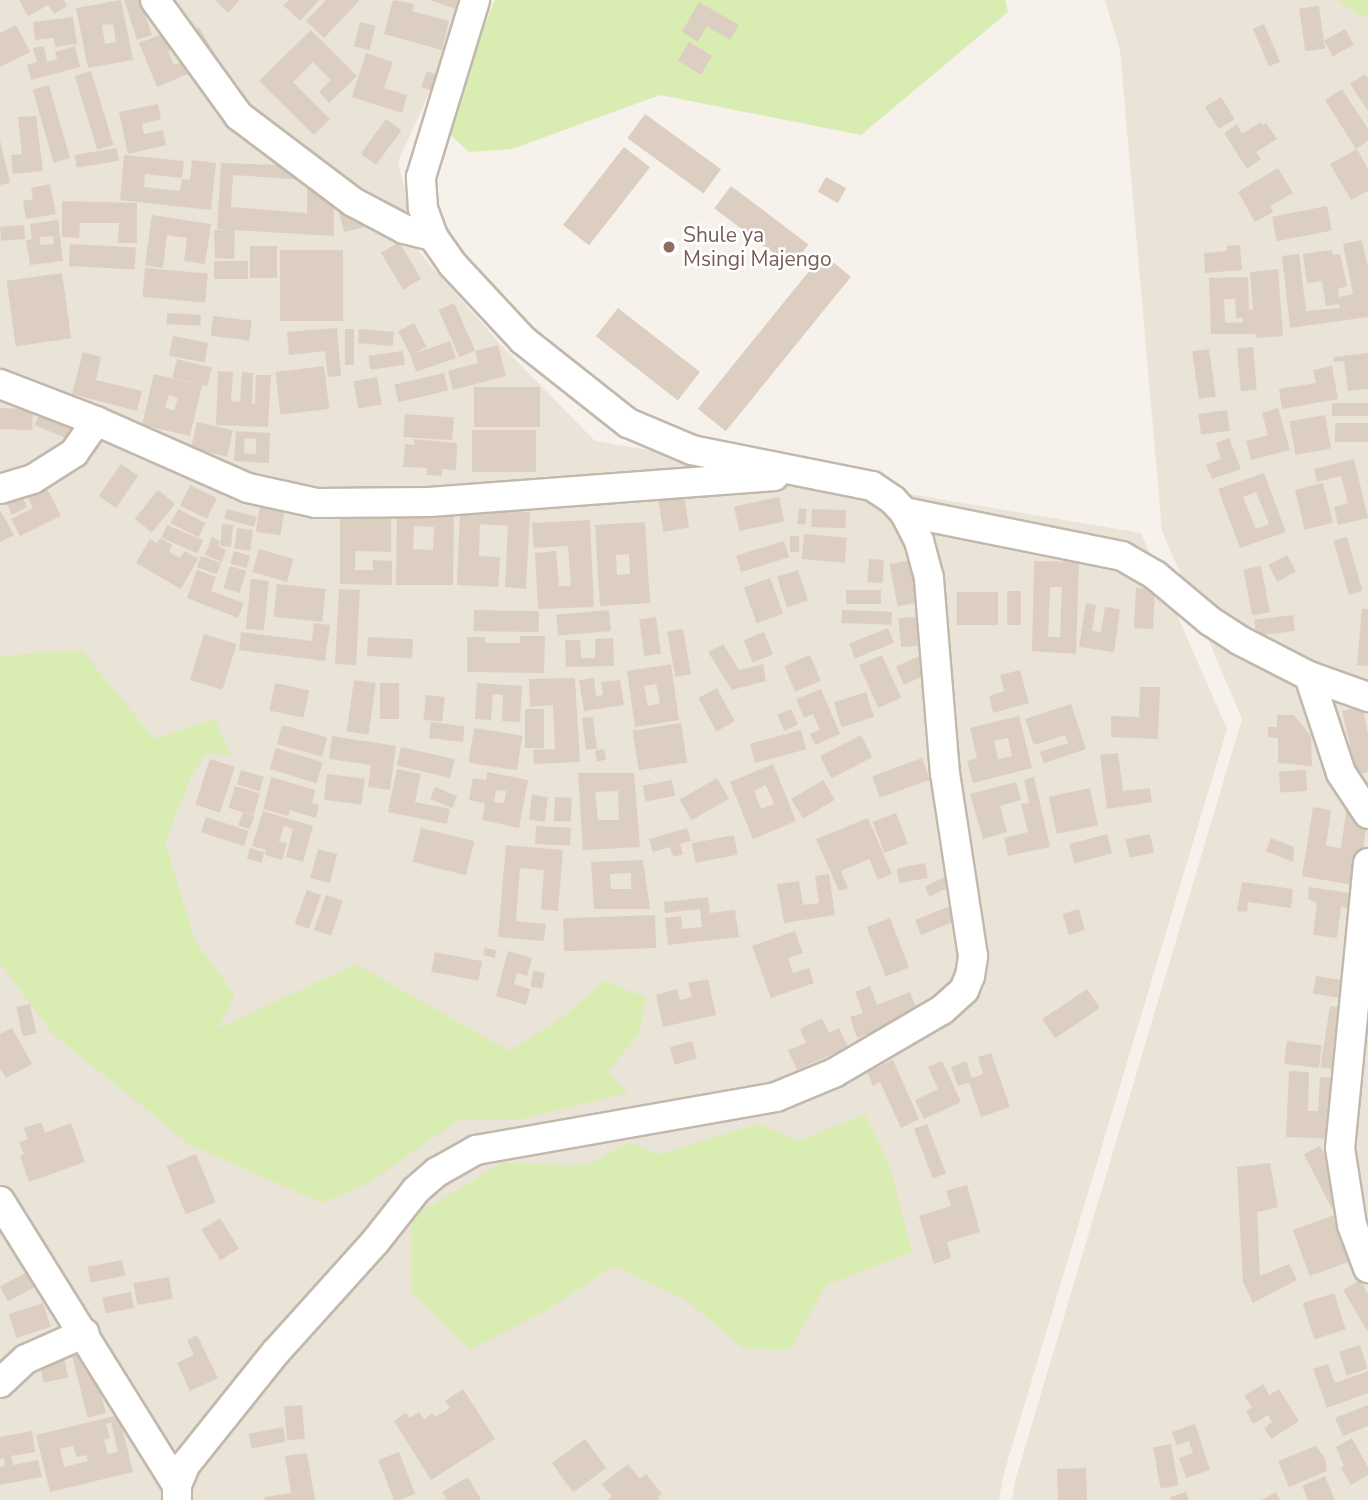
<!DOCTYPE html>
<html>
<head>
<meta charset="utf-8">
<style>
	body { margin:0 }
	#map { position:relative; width:1368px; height:1500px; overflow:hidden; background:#f6f1eb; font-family:"Nunito Sans",sans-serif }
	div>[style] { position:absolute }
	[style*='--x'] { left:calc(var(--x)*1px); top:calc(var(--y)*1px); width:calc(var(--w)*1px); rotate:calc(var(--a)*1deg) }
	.residential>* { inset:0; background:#eae3d8 }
	.green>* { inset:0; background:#d9ecb2 }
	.building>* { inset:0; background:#dccfc2; transform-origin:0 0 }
	.roads { filter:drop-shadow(2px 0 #c2b8ac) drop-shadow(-2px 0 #c2b8ac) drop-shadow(0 2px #c2b8ac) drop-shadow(0 -2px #c2b8ac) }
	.minor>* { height:28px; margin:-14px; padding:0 14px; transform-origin:14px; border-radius:14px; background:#fff }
	.dots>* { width:19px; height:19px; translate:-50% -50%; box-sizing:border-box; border:4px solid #fff; border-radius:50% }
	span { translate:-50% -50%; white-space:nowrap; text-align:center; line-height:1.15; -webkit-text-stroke:5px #fff; paint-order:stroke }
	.education-label { font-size:21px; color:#785e54 }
	.left { translate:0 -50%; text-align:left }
</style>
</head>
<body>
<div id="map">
	<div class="residential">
		<i style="clip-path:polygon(0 0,471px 0,398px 162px,420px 253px,503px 347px,595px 441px,1141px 533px,1227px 729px,1004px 1473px,999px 1500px,0 1500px)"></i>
		<i style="clip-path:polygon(1105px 0,1368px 0,1368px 1500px,1012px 1500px,1015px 1481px,1242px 719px,1162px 531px,1120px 50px)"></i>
	</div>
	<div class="green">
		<i style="clip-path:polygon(495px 0,1005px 0,1008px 12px,861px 135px,660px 95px,512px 149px,469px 152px,442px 127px)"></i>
		<i style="clip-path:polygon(1338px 0,1368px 0,1368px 15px,1360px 17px)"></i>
		<i style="clip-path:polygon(82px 650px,154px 739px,215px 719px,231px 756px,207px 753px,191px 776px,165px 842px,195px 941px,235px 996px,217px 1029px,356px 964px,509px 1051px,562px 1018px,603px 981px,646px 997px,639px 1035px,607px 1071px,628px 1093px,522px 1119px,459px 1120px,367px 1184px,322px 1203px,189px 1144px,53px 1034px,0 963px,0 656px)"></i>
		<i style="clip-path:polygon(865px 1114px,889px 1164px,912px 1252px,826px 1285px,790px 1350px,743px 1348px,685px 1299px,614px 1266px,547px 1310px,470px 1350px,412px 1293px,412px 1217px,502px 1163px,586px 1166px,628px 1142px,659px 1154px,758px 1124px,799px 1141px)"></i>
	</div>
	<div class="building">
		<i style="clip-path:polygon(19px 0,64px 0,67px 6px,54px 14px,48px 5px,28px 16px)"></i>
		<i style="clip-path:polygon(evenodd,121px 0,133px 60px,88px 68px,76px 8px,121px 0,113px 24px,116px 42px,105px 44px,102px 25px,113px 24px)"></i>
		<i style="clip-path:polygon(124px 0,140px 0,152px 35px,137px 40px)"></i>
		<i style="clip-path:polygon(215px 0,240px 0,228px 13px)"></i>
		<i style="clip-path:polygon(289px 0,319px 0,300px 21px,283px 5px)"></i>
		<i style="clip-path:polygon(326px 0,360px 0,324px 38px,306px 21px)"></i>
		<i style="clip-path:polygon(393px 0,414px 4px,412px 11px,449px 21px,442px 50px,384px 34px)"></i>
		<i style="clip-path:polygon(430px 0,458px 0,455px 9px)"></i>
		<i style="clip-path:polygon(699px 2px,739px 25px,730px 40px,707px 26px,698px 42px,682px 32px)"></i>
		<i style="left:1319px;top:6px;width:43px;height:20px;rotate:82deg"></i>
		<i style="clip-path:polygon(73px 17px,77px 44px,55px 47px,54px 38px,35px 40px,33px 22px)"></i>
		<i style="left:360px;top:22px;width:16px;height:25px;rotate:14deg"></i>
		<i style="left:1264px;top:24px;width:41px;height:12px;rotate:67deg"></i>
		<i style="clip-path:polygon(16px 25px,30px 52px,0 67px,0 33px)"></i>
		<i style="clip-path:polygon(199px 27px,224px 70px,213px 76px,179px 38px)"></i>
		<i style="left:1345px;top:29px;width:18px;height:24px;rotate:61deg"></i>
		<i style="clip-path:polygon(311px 30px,357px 76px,329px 103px,319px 92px,331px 80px,313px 62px,293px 82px,330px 119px,314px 135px,259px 81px)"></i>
		<i style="clip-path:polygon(171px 31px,178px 47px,168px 51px,174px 65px,185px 60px,190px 73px,157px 87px,139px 43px)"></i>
		<i style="left:689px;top:42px;width:27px;height:22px;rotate:31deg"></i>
		<i style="clip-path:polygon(44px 46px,47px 62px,57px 59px,55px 52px,75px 46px,80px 67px,31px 80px,27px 65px,37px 62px,33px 48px)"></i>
		<i style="clip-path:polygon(366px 53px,393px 62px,384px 88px,407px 95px,402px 113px,352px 97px)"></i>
		<i style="left:91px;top:71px;width:77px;height:17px;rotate:73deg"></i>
		<i style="left:427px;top:71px;width:12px;height:17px;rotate:20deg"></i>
		<i style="clip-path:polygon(1365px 74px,1368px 78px,1368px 111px,1350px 84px)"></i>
		<i style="left:49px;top:85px;width:76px;height:17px;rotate:74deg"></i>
		<i style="clip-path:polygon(1342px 89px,1368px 129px,1368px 141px,1356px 149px,1325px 100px)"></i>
		<i style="left:1221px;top:97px;width:26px;height:19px;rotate:58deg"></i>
		<i style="clip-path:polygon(158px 104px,161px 119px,142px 124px,144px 134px,163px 130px,166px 145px,128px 154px,119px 112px)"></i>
		<i style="left:645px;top:114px;width:94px;height:30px;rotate:36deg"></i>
		<i style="clip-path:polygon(36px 116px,43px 171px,13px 174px,11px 155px,22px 154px,18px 117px)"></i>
		<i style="left:386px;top:119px;width:19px;height:43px;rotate:36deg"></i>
		<i style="clip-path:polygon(1261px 122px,1263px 125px,1266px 123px,1277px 139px,1256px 152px,1261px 159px,1247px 169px,1224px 133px,1237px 124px,1242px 134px)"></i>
		<i style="clip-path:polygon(0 140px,10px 183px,0 185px)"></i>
		<i style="left:624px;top:147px;width:33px;height:99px;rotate:38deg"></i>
		<i style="left:117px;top:148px;width:13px;height:43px;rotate:81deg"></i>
		<i style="clip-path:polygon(1357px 149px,1368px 169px,1368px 191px,1351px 200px,1330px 164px)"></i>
		<i style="clip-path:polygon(124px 155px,184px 161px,182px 178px,145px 174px,144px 187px,180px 191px,182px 179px,190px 180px,192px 160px,216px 163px,211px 210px,120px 200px)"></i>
		<i style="clip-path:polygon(evenodd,221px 163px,333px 167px,334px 236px,235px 230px,234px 259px,215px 258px,214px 230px,225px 230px,217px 229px,221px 163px,233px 175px,307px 180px,307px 213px,231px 207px,233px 175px)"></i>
		<i style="clip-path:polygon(1278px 168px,1293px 193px,1270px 206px,1273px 212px,1255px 222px,1238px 192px)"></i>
		<i style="left:826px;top:177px;width:23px;height:17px;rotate:29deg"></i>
		<i style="clip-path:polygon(50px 184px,56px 214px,26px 219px,23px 201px,33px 199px,31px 188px)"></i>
		<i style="left:731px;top:186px;width:97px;height:28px;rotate:37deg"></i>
		<i style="clip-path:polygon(62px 201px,137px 203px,137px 243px,118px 243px,119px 223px,80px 223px,79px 238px,62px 237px)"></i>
		<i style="left:370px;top:204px;width:21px;height:32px;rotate:76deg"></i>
		<i style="left:1327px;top:206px;width:25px;height:56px;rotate:79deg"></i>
		<i style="clip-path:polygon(152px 215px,211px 224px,205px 264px,184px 261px,187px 238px,167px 235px,163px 268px,145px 265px)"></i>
		<i style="clip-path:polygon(evenodd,58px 220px,63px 261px,30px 265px,26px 240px,32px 239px,30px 224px,58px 220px,53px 236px,54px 244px,40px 245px,40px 237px,53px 236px)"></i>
		<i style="left:24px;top:225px;width:14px;height:24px;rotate:86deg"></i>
		<i style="clip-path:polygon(1362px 240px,1368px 267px,1368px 317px,1290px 328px,1282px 256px,1299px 254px,1306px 311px,1340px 308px,1339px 304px,1326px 306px,1322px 281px,1307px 283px,1303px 254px,1332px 250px,1333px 255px,1340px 254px,1347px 286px,1338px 289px,1339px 297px,1353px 294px,1343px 244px)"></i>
		<i style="left:399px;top:242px;width:43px;height:21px;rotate:59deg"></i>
		<i style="left:70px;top:244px;width:66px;height:22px;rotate:3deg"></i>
		<i style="clip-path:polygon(1240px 245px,1242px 270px,1205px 273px,1204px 253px,1227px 251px,1227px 246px)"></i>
		<i style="left:250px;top:246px;width:27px;height:32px"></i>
		<i style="left:280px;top:250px;width:63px;height:71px"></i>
		<i style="left:823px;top:254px;width:36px;height:199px;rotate:39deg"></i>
		<i style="left:214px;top:261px;width:34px;height:18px"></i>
		<i style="left:145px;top:268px;width:63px;height:29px;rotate:5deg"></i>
		<i style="clip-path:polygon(evenodd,1278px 269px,1283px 336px,1256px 338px,1255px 334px,1211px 334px,1209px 278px,1248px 277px,1249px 310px,1253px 309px,1250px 272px,1278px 269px,1224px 299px,1235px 299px,1236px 318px,1243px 318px,1243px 322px,1225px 323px,1224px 299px)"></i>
		<i style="left:62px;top:273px;width:66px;height:56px;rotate:82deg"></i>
		<i style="left:454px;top:303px;width:52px;height:17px;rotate:66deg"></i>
		<i style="left:618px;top:308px;width:104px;height:36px;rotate:38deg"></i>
		<i style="left:167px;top:313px;width:34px;height:11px;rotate:3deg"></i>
		<i style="left:213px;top:316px;width:39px;height:20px;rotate:7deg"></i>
		<i style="left:414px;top:323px;width:27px;height:18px;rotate:62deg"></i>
		<i style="clip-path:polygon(337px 328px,341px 376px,328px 377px,325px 351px,289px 355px,287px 332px)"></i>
		<i style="left:345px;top:329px;width:9px;height:36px"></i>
		<i style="left:359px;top:329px;width:35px;height:14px;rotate:5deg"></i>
		<i style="left:173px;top:336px;width:36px;height:20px;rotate:11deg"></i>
		<i style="left:450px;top:341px;width:18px;height:42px;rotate:71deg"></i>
		<i style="clip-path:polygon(498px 345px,506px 376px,453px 390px,448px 371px,478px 363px,475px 351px)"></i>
		<i style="left:1253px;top:347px;width:43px;height:16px;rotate:85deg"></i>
		<i style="left:1209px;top:349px;width:48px;height:17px;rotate:82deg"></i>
		<i style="left:403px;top:351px;width:14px;height:35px;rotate:82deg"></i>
		<i style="clip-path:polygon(83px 352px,101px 357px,96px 380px,142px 391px,137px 411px,72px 394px)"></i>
		<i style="clip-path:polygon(1368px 353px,1368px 389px,1348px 391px,1344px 361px,1334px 362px,1334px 357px)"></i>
		<i style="left:177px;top:359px;width:36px;height:19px;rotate:14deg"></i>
		<i style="left:324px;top:366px;width:43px;height:49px;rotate:83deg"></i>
		<i style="clip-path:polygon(1332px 366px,1338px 399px,1282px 409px,1279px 389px,1316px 383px,1313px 370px)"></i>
		<i style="clip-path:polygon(218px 371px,233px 372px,231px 401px,240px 402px,242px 372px,253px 373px,252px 404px,255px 404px,256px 375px,271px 375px,268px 427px,216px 425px)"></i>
		<i style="left:444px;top:373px;width:18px;height:51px;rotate:77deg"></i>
		<i style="clip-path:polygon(evenodd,154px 374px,202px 385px,190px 436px,142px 425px,154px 374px,169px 395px,178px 398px,174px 411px,165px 407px,169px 395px)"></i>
		<i style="left:377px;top:377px;width:28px;height:24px;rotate:80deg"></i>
		<i style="left:474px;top:387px;width:66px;height:40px"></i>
		<i style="left:44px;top:402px;width:38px;height:25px;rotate:22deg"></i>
		<i style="left:1368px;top:403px;width:13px;height:36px;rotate:90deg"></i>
		<i style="left:0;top:408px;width:33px;height:21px;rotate:2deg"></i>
		<i style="clip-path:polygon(1278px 408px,1290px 450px,1251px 460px,1246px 441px,1268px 435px,1262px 413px)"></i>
		<i style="left:1227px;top:410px;width:21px;height:29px;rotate:82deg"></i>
		<i style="left:405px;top:414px;width:49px;height:23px;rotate:4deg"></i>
		<i style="left:1325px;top:415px;width:34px;height:36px;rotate:80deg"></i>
		<i style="left:197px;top:422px;width:37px;height:27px;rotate:13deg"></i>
		<i style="left:1368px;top:423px;width:19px;height:33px;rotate:90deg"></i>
		<i style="left:472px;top:430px;width:64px;height:42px"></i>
		<i style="clip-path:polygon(evenodd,236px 431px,270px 433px,269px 463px,234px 461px,236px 431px,245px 438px,256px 439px,256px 454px,244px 453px,245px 438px)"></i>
		<i style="clip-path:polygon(1229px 438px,1241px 469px,1212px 479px,1206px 465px,1221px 459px,1216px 443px)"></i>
		<i style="clip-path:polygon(414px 439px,457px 443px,456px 470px,442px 469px,442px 476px,427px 475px,427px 468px,403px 467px,405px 444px,414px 445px)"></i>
		<i style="clip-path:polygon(1354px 459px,1368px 518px,1338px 525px,1334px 507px,1348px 503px,1341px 476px,1317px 482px,1314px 469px)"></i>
		<i style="left:121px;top:464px;width:21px;height:39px;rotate:35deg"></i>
		<i style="clip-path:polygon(evenodd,1264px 473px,1286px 532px,1240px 548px,1218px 489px,1264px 473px,1256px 492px,1269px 524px,1256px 529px,1243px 497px,1256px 492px)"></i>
		<i style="clip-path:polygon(42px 479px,61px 516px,20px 536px,11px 519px,33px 508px,23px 488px)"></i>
		<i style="left:1323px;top:483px;width:41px;height:29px;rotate:76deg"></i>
		<i style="left:190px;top:485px;width:30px;height:23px;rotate:26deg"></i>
		<i style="left:158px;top:490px;width:22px;height:37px;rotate:39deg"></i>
		<i style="left:19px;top:491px;width:18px;height:17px;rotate:63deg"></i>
		<i style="left:684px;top:496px;width:32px;height:26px;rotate:81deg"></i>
		<i style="left:779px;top:497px;width:25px;height:46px;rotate:78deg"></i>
		<i style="left:260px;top:505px;width:25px;height:27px;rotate:9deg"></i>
		<i style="clip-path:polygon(340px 507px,391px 508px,391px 552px,355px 551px,355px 570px,373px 570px,373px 560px,392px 561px,392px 585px,340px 584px)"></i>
		<i style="clip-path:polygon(460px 508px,530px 512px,526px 589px,505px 587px,508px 526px,480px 524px,479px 556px,500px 557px,498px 587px,457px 585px)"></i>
		<i style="left:799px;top:508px;width:8px;height:16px;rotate:7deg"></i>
		<i style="left:178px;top:509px;width:31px;height:16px;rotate:27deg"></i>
		<i style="left:227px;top:509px;width:31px;height:10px;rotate:15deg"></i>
		<i style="clip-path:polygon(evenodd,397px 509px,454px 510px,453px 585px,396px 585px,397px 509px,414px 526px,434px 527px,433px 550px,413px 549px,414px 526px)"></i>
		<i style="left:812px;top:509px;width:34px;height:18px;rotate:2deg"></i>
		<i style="clip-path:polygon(0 510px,14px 535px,0 542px)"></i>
		<i style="clip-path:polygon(590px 520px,594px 607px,538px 609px,535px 553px,556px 551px,559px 586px,571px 586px,568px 546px,534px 548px,532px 523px)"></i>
		<i style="clip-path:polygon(evenodd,645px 522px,650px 603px,600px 606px,595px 525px,645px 522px,629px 554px,630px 574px,617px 575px,616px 555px,629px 554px)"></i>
		<i style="left:222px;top:524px;width:11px;height:22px;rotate:5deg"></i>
		<i style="left:167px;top:525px;width:39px;height:14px;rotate:23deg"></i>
		<i style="left:237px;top:528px;width:16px;height:21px;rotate:7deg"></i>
		<i style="left:804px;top:534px;width:43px;height:25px;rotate:5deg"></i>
		<i style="left:790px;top:536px;width:9px;height:16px"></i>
		<i style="clip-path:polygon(212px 537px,220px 541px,218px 546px,226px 550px,222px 562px,205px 555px)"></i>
		<i style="left:1347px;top:537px;width:56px;height:14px;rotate:74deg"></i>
		<i style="clip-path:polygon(160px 538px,172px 545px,169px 552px,180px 558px,185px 551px,198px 559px,181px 589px,136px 563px,150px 539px,157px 543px)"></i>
		<i style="left:784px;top:541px;width:17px;height:50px;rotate:73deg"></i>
		<i style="left:259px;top:549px;width:36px;height:24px;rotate:16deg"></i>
		<i style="left:234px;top:551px;width:17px;height:13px;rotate:17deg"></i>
		<i style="left:1287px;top:555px;width:19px;height:21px;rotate:62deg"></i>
		<i style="left:201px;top:556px;width:21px;height:12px;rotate:19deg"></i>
		<i style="left:869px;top:559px;width:15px;height:23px;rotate:4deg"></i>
		<i style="left:916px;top:559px;width:43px;height:27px;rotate:79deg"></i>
		<i style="clip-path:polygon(evenodd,1034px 561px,1079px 562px,1076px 654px,1032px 651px,1034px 561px,1050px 587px,1062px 587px,1060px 637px,1048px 637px,1050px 587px)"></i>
		<i style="left:230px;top:566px;width:17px;height:23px;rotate:17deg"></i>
		<i style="left:1261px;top:566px;width:47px;height:18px;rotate:79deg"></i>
		<i style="clip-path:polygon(197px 570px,216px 577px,211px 591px,244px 603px,238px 618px,187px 598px)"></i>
		<i style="left:798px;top:570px;width:32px;height:22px;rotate:72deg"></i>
		<i style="left:770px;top:578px;width:38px;height:28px;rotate:70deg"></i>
		<i style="left:251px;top:579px;width:18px;height:50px;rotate:6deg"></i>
		<i style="left:277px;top:584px;width:49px;height:33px;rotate:6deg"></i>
		<i style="left:1136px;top:588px;width:19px;height:40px;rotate:3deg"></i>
		<i style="left:339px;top:589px;width:21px;height:75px;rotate:3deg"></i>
		<i style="left:846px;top:590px;width:35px;height:14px"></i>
		<i style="left:1007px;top:591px;width:14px;height:34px"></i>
		<i style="left:957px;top:592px;width:41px;height:33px"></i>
		<i style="clip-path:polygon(1086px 603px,1096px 605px,1092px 631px,1101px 632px,1105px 607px,1120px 609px,1114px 652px,1079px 647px)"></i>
		<i style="clip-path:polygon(1362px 609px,1368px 609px,1368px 666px,1357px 665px)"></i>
		<i style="left:474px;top:610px;width:65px;height:21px;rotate:1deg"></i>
		<i style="left:609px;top:610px;width:21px;height:53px;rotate:85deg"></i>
		<i style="left:842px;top:610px;width:50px;height:13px;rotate:2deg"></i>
		<i style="left:1293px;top:615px;width:16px;height:39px;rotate:83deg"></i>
		<i style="left:921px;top:616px;width:29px;height:23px;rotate:84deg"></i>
		<i style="left:656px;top:617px;width:37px;height:17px;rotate:82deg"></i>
		<i style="clip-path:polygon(314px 623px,330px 625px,325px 661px,239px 650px,241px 632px,312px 641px)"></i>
		<i style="left:888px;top:628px;width:16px;height:42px;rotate:68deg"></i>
		<i style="left:683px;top:629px;width:46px;height:16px;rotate:80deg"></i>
		<i style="left:764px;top:632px;width:24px;height:22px;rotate:68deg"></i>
		<i style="left:204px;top:634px;width:34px;height:48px;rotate:17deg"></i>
		<i style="clip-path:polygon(520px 636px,545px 636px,544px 673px,467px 672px,467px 637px,485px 637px,485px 643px,520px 643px)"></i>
		<i style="left:368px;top:637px;width:45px;height:19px;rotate:3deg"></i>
		<i style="clip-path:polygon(613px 638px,614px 666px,566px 667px,565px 640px,580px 640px,581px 658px,595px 658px,595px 639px)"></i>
		<i style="clip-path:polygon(723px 644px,739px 670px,763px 664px,766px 681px,732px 690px,708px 652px)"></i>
		<i style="left:926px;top:653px;width:20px;height:33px;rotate:66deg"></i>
		<i style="left:810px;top:655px;width:28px;height:28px;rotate:67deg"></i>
		<i style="left:882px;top:655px;width:47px;height:25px;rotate:66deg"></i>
		<i style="clip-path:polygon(evenodd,671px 664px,679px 720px,635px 727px,627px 671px,671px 664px,656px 684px,660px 703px,648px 706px,644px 686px,656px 684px)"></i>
		<i style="clip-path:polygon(1020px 670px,1029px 703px,993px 713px,989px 696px,1004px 691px,1000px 675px)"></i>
		<i style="clip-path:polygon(575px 678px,580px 762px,534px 764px,533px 750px,555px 749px,553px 705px,530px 707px,529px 679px)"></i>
		<i style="clip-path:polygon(594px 678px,596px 696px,603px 695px,601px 682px,620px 680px,624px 705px,584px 711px,579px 680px)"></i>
		<i style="left:354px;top:680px;width:22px;height:52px;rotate:8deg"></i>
		<i style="left:275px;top:683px;width:35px;height:28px;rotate:12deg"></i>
		<i style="left:380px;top:683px;width:19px;height:36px"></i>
		<i style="clip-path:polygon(477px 683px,522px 686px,520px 722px,502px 721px,503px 695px,493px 694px,491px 720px,475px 719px)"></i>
		<i style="clip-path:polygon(1140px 687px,1160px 687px,1158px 739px,1111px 737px,1111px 716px,1139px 717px)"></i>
		<i style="left:717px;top:688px;width:38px;height:21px;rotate:62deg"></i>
		<i style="clip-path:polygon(821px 689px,840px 734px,815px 745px,810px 734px,820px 730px,813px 714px,804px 718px,796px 699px)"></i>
		<i style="left:866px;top:692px;width:26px;height:34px;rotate:72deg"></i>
		<i style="left:426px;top:695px;width:19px;height:25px;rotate:6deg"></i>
		<i style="clip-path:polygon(1071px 704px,1086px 749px,1044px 763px,1040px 752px,1068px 743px,1065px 735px,1034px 745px,1025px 719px)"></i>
		<i style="clip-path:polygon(1362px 707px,1368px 733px,1368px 772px,1357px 775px,1342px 711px)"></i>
		<i style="left:525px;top:709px;width:19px;height:39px"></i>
		<i style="left:791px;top:709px;width:17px;height:15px;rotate:66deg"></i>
		<i style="clip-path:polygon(1277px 715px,1294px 715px,1311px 736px,1312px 766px,1278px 763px,1278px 738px,1268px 737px,1268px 727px,1277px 727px)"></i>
		<i style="clip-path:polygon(evenodd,1019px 716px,1032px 768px,973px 783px,967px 761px,977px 758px,970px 728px,1019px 716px,1008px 738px,1012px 756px,998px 759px,994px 741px,1008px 738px)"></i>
		<i style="left:593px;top:717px;width:32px;height:11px;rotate:83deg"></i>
		<i style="left:431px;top:722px;width:34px;height:16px;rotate:7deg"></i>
		<i style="left:681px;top:723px;width:40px;height:49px;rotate:81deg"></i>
		<i style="left:282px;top:725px;width:47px;height:20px;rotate:15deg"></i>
		<i style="left:474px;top:728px;width:49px;height:35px;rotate:9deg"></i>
		<i style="left:801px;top:730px;width:20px;height:53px;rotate:75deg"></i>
		<i style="left:861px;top:735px;width:25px;height:46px;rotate:63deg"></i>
		<i style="clip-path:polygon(332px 736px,396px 746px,390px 790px,368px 787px,371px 765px,329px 759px)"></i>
		<i style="left:401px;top:747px;width:55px;height:19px;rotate:13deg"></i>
		<i style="left:276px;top:748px;width:49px;height:22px;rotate:17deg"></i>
		<i style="left:604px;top:749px;width:11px;height:9px;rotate:80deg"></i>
		<i style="clip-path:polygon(1118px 753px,1123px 791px,1150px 788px,1152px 802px,1107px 809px,1100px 755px)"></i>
		<i style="left:922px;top:758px;width:23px;height:53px;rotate:70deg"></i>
		<i style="left:210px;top:759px;width:26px;height:48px;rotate:18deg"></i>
		<i style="clip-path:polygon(evenodd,773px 764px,796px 821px,753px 839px,730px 782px,773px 764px,766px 785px,774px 804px,761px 809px,754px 791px,766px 785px)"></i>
		<i style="clip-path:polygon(397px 769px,421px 774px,415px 802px,450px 809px,447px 824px,388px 812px)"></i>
		<i style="left:241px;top:770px;width:24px;height:15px;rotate:17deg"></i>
		<i style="left:1306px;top:770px;width:21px;height:27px;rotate:87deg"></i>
		<i style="clip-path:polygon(evenodd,487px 772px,528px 780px,519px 828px,482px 820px,485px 803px,469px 800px,473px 778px,486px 780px,487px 772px,496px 790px,506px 791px,504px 803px,494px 802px,496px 790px)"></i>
		<i style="clip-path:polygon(evenodd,578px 773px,634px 773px,640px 847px,583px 850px,578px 773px,618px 791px,619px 820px,598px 820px,595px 792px,618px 791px)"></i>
		<i style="left:327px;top:774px;width:38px;height:26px;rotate:7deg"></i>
		<i style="clip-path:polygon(271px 777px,315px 790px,312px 803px,319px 805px,316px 818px,290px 810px,288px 816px,263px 809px)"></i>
		<i style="clip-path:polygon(1034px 777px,1050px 847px,1008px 856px,1004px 838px,1028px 832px,1021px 804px,1029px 803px,1024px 780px)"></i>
		<i style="left:717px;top:778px;width:24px;height:43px;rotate:60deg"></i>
		<i style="left:672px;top:780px;width:16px;height:30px;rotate:79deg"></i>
		<i style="left:823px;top:780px;width:23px;height:37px;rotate:59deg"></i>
		<i style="clip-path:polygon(1016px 782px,1021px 800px,1000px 806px,1007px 832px,983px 839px,970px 794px)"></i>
		<i style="left:235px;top:786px;width:26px;height:23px;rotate:16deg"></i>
		<i style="left:435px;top:787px;width:24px;height:13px;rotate:22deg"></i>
		<i style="left:1090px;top:788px;width:38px;height:42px;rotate:78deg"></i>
		<i style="left:532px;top:795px;width:16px;height:25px;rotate:7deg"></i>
		<i style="left:555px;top:797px;width:17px;height:24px;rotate:3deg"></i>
		<i style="clip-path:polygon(1347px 805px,1368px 817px,1357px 886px,1302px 876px,1313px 807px,1331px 810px,1326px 846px,1341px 848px)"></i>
		<i style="clip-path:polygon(263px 811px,313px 826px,303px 862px,286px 857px,293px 829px,284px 826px,279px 842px,287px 843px,282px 860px,265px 855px,266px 850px,252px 846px)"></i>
		<i style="left:243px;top:812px;width:12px;height:14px;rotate:20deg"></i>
		<i style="left:896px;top:813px;width:33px;height:25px;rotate:69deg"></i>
		<i style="left:206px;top:817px;width:45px;height:16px;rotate:18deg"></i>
		<i style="clip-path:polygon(868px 818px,892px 874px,878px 880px,869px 859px,841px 871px,848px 888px,839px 891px,816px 839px)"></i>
		<i style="left:536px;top:826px;width:35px;height:18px;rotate:3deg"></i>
		<i style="left:421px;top:828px;width:55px;height:35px;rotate:14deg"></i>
		<i style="clip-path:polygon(687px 828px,691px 841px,680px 844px,683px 854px,673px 857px,670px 847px,653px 852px,649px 839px)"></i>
		<i style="left:1107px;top:834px;width:20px;height:39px;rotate:75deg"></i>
		<i style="left:1150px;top:834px;width:19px;height:25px;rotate:78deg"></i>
		<i style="left:734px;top:835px;width:20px;height:43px;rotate:79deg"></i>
		<i style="clip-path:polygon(1271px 838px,1294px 847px,1293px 862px,1266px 851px)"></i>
		<i style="clip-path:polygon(506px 845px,563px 850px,558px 911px,541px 909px,544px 870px,520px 868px,516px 921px,546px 924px,544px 941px,498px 937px)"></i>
		<i style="left:250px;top:848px;width:15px;height:11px;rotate:16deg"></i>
		<i style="left:318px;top:849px;width:20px;height:30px;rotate:15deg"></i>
		<i style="clip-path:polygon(evenodd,643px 860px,650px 909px,594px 909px,591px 862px,643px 860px,631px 873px,631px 889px,611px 889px,610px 874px,631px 873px)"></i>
		<i style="left:925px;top:863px;width:15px;height:29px;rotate:79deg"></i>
		<i style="left:956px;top:871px;width:11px;height:35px;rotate:63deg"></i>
		<i style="clip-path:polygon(829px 874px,835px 915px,784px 923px,777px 884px,799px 881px,803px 905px,819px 903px,815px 876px)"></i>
		<i style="clip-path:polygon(1242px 882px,1293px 889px,1291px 908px,1248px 902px,1247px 912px,1237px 911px)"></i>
		<i style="clip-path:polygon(1309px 887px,1350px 893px,1348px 908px,1341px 907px,1337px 938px,1313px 935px,1317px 903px,1308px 899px)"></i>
		<i style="left:307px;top:890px;width:15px;height:36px;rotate:20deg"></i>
		<i style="left:326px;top:895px;width:18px;height:37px;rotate:19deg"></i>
		<i style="clip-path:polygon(708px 897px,710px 913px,735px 910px,739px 937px,668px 945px,665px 918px,681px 916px,682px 929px,702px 927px,700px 909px,665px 913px,664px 902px)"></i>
		<i style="left:955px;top:904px;width:16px;height:43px;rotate:68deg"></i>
		<i style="left:1079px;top:909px;width:22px;height:17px;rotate:74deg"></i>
		<i style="left:655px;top:915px;width:33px;height:92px;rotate:88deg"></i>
		<i style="left:890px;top:918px;width:53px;height:25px;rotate:69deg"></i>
		<i style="clip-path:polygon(795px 931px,803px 953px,788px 958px,793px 973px,809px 968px,814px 983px,771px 998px,752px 946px)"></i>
		<i style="clip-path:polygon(485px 948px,496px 950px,495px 958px,483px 955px)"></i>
		<i style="clip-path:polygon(508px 951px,532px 958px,527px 976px,517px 973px,514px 984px,530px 989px,526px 1005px,496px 996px)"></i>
		<i style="left:435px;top:952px;width:48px;height:20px;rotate:11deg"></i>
		<i style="left:533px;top:971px;width:12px;height:16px;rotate:9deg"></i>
		<i style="left:1316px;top:976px;width:37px;height:18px;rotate:9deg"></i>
		<i style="clip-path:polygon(708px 979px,716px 1015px,663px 1027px,656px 995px,677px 989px,680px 1000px,692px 997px,688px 983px)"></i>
		<i style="clip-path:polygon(870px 986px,877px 1005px,910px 992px,919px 1015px,857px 1038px,850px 1017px,863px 1013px,855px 992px)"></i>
		<i style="left:1087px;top:989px;width:23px;height:54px;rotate:56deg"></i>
		<i style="left:30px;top:1004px;width:30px;height:14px;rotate:78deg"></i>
		<i style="left:1330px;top:1006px;width:20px;height:62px;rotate:9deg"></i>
		<i style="clip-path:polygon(822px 1018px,829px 1033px,839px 1028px,848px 1047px,797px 1070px,788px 1050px,806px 1043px,800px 1029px)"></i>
		<i style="clip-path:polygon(12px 1028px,32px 1064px,6px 1078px,0 1068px,0 1034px)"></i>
		<i style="left:692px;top:1041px;width:18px;height:23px;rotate:74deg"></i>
		<i style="left:1287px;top:1041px;width:35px;height:23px;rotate:7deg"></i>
		<i style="clip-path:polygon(991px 1053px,1010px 1107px,981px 1117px,969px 1082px,958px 1086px,951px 1067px,966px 1061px,972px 1078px,983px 1074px,978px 1057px)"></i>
		<i style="clip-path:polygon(893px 1060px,919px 1119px,901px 1128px,880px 1082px,873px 1086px,867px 1072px)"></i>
		<i style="clip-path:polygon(942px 1061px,961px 1102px,924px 1119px,915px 1100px,938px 1089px,928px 1067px)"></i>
		<i style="clip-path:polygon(1289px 1071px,1309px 1072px,1308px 1111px,1318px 1111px,1320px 1077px,1341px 1078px,1339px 1139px,1286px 1137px)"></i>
		<i style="clip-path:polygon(41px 1122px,45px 1133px,71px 1123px,85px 1162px,29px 1182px,20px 1156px,24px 1154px,19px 1142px,28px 1139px,24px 1128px)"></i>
		<i style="left:927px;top:1124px;width:53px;height:14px;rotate:69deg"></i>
		<i style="left:1320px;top:1146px;width:60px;height:18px;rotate:63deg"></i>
		<i style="left:196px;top:1154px;width:52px;height:32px;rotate:68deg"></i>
		<i style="clip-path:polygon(1270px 1163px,1278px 1207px,1257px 1212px,1260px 1276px,1289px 1264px,1297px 1280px,1253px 1303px,1243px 1282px,1237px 1167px)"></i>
		<i style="clip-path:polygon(967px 1185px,980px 1232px,947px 1242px,951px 1258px,934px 1264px,919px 1216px,951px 1206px,946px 1191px)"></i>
		<i style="left:1337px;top:1214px;width:49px;height:47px;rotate:70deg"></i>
		<i style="left:220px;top:1218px;width:36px;height:22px;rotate:58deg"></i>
		<i style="left:122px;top:1260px;width:16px;height:35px;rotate:79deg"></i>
		<i style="left:29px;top:1271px;width:17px;height:33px;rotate:62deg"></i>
		<i style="left:169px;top:1277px;width:22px;height:36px;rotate:80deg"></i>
		<i style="clip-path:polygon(1360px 1280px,1368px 1294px,1368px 1332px,1343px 1290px)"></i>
		<i style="left:131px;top:1292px;width:16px;height:29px;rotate:79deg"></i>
		<i style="left:1334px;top:1293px;width:38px;height:33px;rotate:72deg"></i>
		<i style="left:43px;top:1303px;width:25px;height:36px;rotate:72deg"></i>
		<i style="clip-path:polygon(197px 1335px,218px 1378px,190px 1391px,177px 1363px,194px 1355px,187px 1340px)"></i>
		<i style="left:1360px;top:1345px;width:25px;height:22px;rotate:72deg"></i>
		<i style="left:90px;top:1349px;width:66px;height:19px;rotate:76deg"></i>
		<i style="left:64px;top:1357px;width:21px;height:25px;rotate:79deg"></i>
		<i style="clip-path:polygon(1328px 1364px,1335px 1383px,1368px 1371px,1368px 1393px,1327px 1408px,1313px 1369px)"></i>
		<i style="clip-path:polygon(1263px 1384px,1269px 1395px,1279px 1389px,1299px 1421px,1271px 1439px,1264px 1428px,1272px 1422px,1268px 1415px,1253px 1424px,1246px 1411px,1252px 1407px,1244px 1396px)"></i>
		<i style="clip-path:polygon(463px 1389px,495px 1439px,431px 1480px,394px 1421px,406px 1413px,410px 1418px,419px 1412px,424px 1419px,433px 1413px,435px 1417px,450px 1408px,445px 1401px)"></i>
		<i style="left:302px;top:1405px;width:34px;height:18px;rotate:85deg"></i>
		<i style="clip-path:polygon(1368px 1405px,1368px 1426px,1343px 1436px,1335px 1418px)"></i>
		<i style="clip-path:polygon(evenodd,119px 1415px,133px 1472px,50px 1492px,36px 1435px,119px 1415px,111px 1422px,118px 1452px,108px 1454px,104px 1440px,110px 1438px,106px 1424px,111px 1422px,119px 1415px,73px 1446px,77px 1457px,86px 1455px,88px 1461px,64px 1467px,60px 1449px,73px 1446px)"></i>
		<i style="clip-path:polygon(1195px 1424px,1210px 1470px,1186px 1478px,1179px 1458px,1193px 1453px,1189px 1441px,1177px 1445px,1172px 1432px)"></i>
		<i style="left:283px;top:1427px;width:15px;height:35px;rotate:79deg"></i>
		<i style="clip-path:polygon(32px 1431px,35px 1452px,11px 1456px,13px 1465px,38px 1460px,42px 1477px,0 1485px,0 1467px,5px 1466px,4px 1458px,0 1459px,0 1437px)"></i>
		<i style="clip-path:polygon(1352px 1438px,1368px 1467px,1368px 1475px,1351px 1485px,1341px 1468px,1344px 1466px,1336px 1447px)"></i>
		<i style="left:585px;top:1439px;width:36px;height:41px;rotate:54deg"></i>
		<i style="left:1171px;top:1444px;width:42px;height:18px;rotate:80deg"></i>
		<i style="clip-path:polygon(1316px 1446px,1325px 1458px,1327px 1471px,1289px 1487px,1278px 1461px)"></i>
		<i style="left:399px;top:1452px;width:45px;height:22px;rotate:69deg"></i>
		<i style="clip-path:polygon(307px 1453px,315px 1500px,265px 1500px,264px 1497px,291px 1493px,285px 1456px)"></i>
		<i style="clip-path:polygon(628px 1464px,640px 1479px,646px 1474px,662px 1494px,657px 1497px,660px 1500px,608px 1500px,612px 1497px,602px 1484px)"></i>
		<i style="left:1086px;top:1468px;width:32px;height:29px;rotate:88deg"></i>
		<i style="clip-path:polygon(1325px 1476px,1335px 1500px,1308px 1500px,1302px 1486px)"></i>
		<i style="clip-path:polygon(468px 1477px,481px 1500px,447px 1500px,442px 1492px)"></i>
		<i style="clip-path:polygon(1186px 1492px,1189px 1500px,1171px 1500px,1170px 1497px)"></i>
		<i style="clip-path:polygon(1276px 1492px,1280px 1500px,1261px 1500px)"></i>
	</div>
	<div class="roads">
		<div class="minor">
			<i style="--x:155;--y:0;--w:143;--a:54.1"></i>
			<i style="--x:239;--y:116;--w:143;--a:37"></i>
			<i style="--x:353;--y:202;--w:58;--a:27.9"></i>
			<i style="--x:404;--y:229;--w:30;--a:14"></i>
			<i style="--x:0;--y:384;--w:103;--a:21.1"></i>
			<i style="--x:96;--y:421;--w:166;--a:23.8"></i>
			<i style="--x:248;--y:488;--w:70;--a:12.4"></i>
			<i style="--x:316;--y:503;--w:114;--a:-0.5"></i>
			<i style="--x:430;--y:502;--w:345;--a:-4.3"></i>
			<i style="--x:0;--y:489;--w:34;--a:-17"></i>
			<i style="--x:33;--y:479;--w:49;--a:-32.4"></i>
			<i style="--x:74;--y:453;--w:39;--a:-55"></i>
			<i style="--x:904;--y:512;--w:222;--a:11.4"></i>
			<i style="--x:1122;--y:556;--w:38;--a:30"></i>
			<i style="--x:1155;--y:575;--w:72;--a:39.9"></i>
			<i style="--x:1210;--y:621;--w:35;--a:33"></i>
			<i style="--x:1239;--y:640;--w:79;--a:27.2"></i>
			<i style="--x:1309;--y:676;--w:63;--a:19.6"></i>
			<i style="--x:1309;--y:676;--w:102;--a:71.7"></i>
			<i style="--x:1341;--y:773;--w:49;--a:56.6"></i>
			<i style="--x:1368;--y:863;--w:286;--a:95.6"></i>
			<i style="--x:1340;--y:1148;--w:78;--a:81.1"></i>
			<i style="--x:1352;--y:1225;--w:46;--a:69.6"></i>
			<i style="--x:0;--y:1201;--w:335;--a:58.1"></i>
			<i style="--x:0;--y:1383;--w:35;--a:-43"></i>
			<i style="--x:26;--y:1359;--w:64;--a:-23.8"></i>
			<i style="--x:177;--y:1500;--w:15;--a:-90"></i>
			<i style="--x:177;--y:1485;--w:23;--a:-67"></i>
			<i style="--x:186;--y:1464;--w:142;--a:-51.3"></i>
			<i style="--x:275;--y:1353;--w:149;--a:-48"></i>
			<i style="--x:375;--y:1242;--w:66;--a:-51.7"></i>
			<i style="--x:416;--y:1190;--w:28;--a:-41"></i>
			<i style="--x:437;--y:1172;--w:45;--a:-29.4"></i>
			<i style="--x:476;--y:1150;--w:305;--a:-10"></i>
			<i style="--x:776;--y:1097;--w:63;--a:-22.5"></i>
			<i style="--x:834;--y:1073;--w:125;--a:-30.3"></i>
			<i style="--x:942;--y:1010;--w:30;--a:-42"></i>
			<i style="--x:964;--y:990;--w:15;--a:-67"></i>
			<i style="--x:970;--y:976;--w:20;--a:-81"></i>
			<i style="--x:973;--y:956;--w:184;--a:-98.7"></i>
			<i style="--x:945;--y:774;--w:197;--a:-94.7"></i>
			<i style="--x:929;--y:578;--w:38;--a:-105"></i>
			<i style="--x:919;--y:541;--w:33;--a:-117"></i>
			<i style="--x:904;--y:512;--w:16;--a:-133"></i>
			<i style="--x:893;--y:500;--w:25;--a:-146"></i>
			<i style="--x:872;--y:486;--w:184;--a:-168.7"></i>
			<i style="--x:692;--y:450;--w:69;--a:-157.1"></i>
			<i style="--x:628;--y:423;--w:134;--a:-141.7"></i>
			<i style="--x:523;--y:340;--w:103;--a:-133"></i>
			<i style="--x:453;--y:265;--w:35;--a:-125"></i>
			<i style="--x:433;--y:236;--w:30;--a:-110"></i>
			<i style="--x:423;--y:208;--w:31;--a:-94"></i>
			<i style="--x:421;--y:177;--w:185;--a:-73"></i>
		</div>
	</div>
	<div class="dots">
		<i style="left:669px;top:247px;background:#8d6e63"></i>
	</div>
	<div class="education-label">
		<span class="left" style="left:683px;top:247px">Shule ya<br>Msingi Majengo</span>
	</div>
</div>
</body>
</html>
